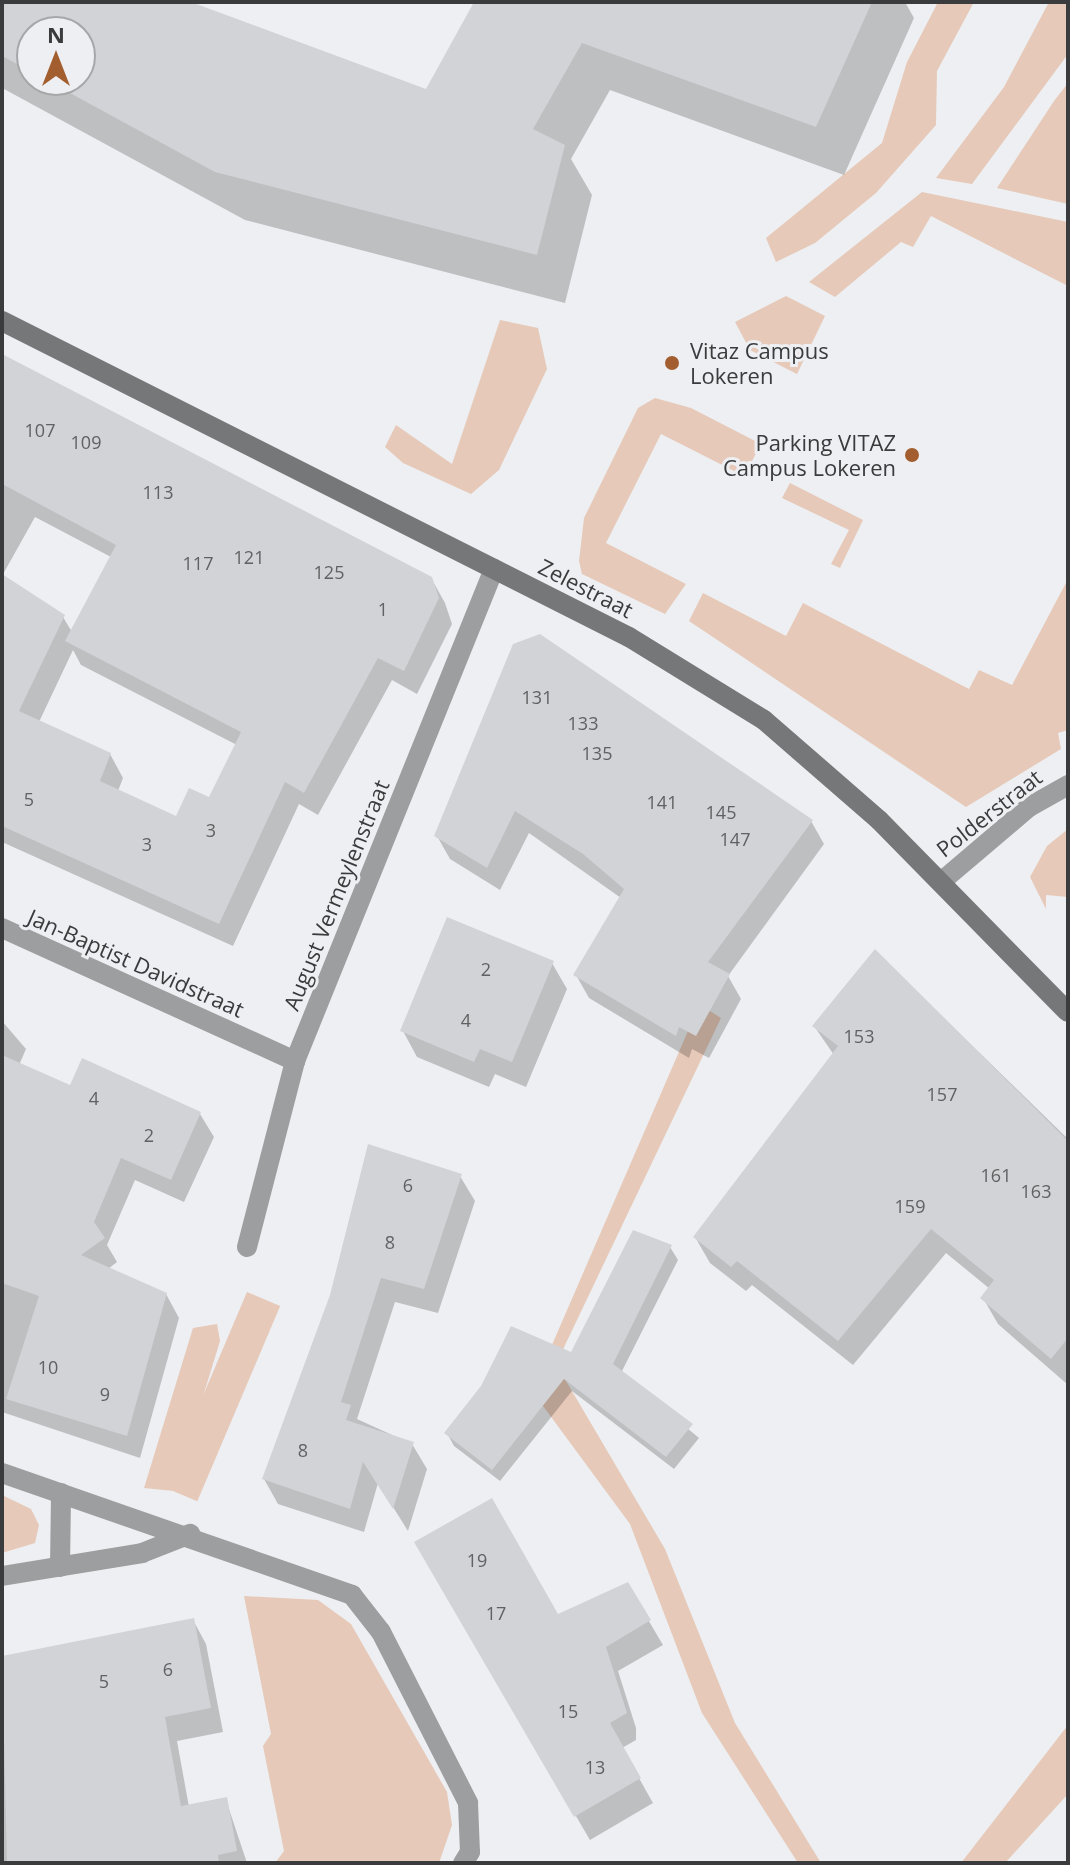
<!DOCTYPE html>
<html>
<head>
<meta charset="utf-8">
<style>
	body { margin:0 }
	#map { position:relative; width:1070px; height:1865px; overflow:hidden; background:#edeff2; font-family:"Open Sans",sans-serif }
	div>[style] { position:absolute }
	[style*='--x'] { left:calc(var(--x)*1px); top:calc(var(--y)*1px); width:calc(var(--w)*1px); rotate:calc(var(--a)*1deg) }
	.green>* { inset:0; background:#e6c9b8; transform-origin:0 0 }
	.shadow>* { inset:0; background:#0003 }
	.building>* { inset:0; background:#d1d3d6 }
	.street>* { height:20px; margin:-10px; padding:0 10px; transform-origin:10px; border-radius:10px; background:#9d9e9f }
	.secondary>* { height:20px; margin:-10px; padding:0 10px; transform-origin:10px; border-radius:10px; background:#767779 }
	.dots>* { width:22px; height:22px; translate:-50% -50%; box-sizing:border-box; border:4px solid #edeff2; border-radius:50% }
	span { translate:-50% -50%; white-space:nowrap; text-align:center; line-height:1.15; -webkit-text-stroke:6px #edeff2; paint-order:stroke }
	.number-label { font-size:18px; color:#606162 }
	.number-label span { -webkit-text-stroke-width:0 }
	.poi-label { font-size:22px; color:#3a3b3c }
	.left { translate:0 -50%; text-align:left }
	.right { translate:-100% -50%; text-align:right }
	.street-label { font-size:22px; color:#3a3b3c }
	.frame { position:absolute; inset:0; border:4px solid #3a3b3c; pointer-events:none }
	.north { position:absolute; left:16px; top:16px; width:80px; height:80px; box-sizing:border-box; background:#edeff2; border:2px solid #a5a7a9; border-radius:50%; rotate:0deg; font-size:22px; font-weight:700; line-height:32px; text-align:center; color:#3a3b3c }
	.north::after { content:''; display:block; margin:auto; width:28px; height:36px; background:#a35e30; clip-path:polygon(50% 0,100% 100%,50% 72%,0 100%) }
</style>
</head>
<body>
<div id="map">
	<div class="green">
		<i style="clip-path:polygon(938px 2px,974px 2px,937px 71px,936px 125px,876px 193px,815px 243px,776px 262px,766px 238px,882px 143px,907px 62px)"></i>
		<i style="clip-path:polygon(1049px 2px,1068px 2px,1068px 54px,972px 184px,936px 178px,1004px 87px)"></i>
		<i style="clip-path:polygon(1068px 83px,1068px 204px,997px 188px,1054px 101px)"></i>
		<i style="clip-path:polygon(922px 192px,1068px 222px,1068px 286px,931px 216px,913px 247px,901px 242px,835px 297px,809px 282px)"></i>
		<i style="clip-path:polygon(786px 296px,825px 316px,797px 374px,750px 350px,735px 322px)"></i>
		<i style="clip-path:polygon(500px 320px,538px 328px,547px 369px,499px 470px,471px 494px,403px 463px,385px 447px,396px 425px,452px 464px)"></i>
		<i style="clip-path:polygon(655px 398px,691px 408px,761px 444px,744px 476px,661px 434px,606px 543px,686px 584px,665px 614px,582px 574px,579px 561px,584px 518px,638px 408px)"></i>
		<i style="clip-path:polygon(790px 483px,863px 520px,840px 568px,831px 564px,849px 530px,782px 498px)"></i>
		<i style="clip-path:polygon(1068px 579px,1068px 730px,1058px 733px,1061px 749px,966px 807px,689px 621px,703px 593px,786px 636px,803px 603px,969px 689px,979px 670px,1012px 685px)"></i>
		<i style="clip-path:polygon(1068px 829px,1068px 897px,1046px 895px,1046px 909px,1030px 877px,1047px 846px)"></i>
		<i style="clip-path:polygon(710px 1011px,721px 1018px,556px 1364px,665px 1549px,735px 1723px,821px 1863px,798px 1863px,702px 1713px,630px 1524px,532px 1391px,688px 1031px)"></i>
		<i style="left:247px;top:1292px;width:36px;height:212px;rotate:23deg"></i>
		<i style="clip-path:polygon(217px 1324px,220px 1341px,174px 1491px,144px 1488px,193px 1328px)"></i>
		<i style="clip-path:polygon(2px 1495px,31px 1509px,39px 1525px,35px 1543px,2px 1553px)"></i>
		<i style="clip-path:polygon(244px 1596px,318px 1600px,351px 1624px,447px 1792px,452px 1825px,439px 1863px,275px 1863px,284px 1851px,263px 1746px,271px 1734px)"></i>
		<i style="clip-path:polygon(1068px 1725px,1068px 1794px,1005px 1863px,961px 1863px)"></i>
	</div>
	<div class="shadow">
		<i style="clip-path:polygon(evenodd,2px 2px,186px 2px,426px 92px,476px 2px,905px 2px,914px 18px,844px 175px,610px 90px,571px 159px,592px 195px,565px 303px,245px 220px,4px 89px,2px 2px,32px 32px,80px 32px,80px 80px,32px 80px,32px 32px)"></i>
		<i style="clip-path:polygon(evenodd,2px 358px,431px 578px,445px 603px,452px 624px,417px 694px,392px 680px,318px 815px,299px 804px,233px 946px,2px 842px,2px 358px,35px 517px,111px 557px,72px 632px,63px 617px,2px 576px,35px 517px,2px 358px,73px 650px,81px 665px,237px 745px,210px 799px,177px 818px,118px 791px,123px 778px,110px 754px,39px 722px,73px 650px)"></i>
		<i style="clip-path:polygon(515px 646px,811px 821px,824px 844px,728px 976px,741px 999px,709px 1058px,692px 1049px,689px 1058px,589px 998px,576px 975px,621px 898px,529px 833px,500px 890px,450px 859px,437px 836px)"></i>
		<i style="clip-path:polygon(875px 951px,1068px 1139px,1067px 1384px,998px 1324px,983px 1298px,990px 1289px,946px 1253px,853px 1365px,752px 1285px,746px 1291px,710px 1263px,695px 1237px,834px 1055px,814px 1026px)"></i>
		<i style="clip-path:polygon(552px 963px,567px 989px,526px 1087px,495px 1074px,489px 1087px,417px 1057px,403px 1031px)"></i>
		<i style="clip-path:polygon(2px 1021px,26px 1049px,19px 1065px,71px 1087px,200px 1114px,214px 1137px,184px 1202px,135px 1180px,107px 1245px,117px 1262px,108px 1269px,166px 1294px,179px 1318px,140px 1458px,2px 1412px)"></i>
		<i style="clip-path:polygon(460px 1176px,475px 1201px,438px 1313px,395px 1302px,357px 1419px,412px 1444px,427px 1469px,408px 1531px,378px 1483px,364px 1532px,278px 1504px,264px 1479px,332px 1296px)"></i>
		<i style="clip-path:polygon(670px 1247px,678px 1260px,621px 1373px,699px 1438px,674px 1469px,572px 1391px,500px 1481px,454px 1446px,447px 1433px,572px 1355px)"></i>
		<i style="clip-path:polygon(416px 1543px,557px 1616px,627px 1584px,663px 1645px,618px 1671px,636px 1728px,636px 1740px,622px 1748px,653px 1803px,590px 1840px)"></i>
		<i style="clip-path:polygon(193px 1620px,206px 1644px,223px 1732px,177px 1741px,189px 1807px,226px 1800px,247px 1863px,2px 1863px,2px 1657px)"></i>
	</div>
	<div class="building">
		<i style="clip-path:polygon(2px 2px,191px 2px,426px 89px,474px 2px,872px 2px,816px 127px,582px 43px,533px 129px,565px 145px,537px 255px,215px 172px,46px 80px,80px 80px,80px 32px,32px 32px,32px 72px,2px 56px)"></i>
		<i style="clip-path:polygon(2px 354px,432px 577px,439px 598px,404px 671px,378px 658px,304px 793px,285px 782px,219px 924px,2px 826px,2px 574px,65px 615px,19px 711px,111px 753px,100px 781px,176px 816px,189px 788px,209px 797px,241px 732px,65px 641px,116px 545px,2px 484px)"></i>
		<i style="clip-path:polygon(540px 634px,813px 820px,708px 962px,730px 974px,696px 1036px,679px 1027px,676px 1036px,573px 975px,624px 889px,583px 854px,515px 811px,487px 868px,434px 836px,513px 644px)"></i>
		<i style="clip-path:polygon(447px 917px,554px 961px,512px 1062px,480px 1049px,474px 1062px,400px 1031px)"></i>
		<i style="clip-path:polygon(875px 949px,1068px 1141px,1068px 1338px,1051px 1359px,980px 1298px,994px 1280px,931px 1229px,838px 1341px,737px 1261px,731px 1267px,693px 1237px,838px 1046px,812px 1026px)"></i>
		<i style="clip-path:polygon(2px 1055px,70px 1085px,82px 1058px,201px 1112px,171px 1180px,121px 1158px,94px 1222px,105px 1238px,81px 1255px,167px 1293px,127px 1436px,6px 1399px,39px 1296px,2px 1283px)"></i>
		<i style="clip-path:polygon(368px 1144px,462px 1174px,424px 1289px,381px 1278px,341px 1402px,351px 1405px,346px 1420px,414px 1442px,393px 1509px,363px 1462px,350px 1509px,262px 1479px,330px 1295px)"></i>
		<i style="clip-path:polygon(633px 1230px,672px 1245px,613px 1364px,693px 1424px,666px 1457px,564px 1379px,492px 1470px,444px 1433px,481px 1386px,511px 1326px,571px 1352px)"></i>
		<i style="clip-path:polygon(492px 1498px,558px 1614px,628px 1582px,651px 1620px,606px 1647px,627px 1713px,610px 1723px,641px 1778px,574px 1817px,414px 1542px)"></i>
		<i style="clip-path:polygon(194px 1618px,211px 1708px,165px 1717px,181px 1806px,227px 1797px,237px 1851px,218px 1855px,219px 1863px,7px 1863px,2px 1656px)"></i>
	</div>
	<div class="street">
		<i style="--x:942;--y:881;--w:114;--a:-40.4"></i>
		<i style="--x:1029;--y:807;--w:45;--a:-29.4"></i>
		<i style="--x:2;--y:928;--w:322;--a:24.4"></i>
		<i style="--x:247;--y:1247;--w:192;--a:-75.5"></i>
		<i style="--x:295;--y:1061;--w:531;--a:-67.98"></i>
		<i style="--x:2;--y:1473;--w:371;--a:19.2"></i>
		<i style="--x:352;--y:1595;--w:47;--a:51.9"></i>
		<i style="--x:381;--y:1632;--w:192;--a:63"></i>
		<i style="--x:468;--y:1803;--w:49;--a:87.7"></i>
		<i style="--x:470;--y:1852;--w:13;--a:122"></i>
		<i style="--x:60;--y:1567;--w:74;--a:-89.2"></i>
		<i style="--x:2;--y:1576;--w:142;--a:-9.3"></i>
		<i style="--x:142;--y:1553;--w:52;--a:-21.6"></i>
	</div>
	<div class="secondary">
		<i style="--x:2;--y:321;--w:702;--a:26.75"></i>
		<i style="--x:629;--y:637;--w:158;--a:31.6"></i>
		<i style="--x:764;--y:720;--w:152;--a:41"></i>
		<i style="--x:879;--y:820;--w:269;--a:45.5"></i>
	</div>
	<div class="dots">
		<i style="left:672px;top:363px;background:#a35e30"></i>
		<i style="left:912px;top:455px;background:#a35e30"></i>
	</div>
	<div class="number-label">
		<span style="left:40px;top:430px">107</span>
		<span style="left:86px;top:442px">109</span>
		<span style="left:158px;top:492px">113</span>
		<span style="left:249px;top:557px">121</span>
		<span style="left:198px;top:563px">117</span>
		<span style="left:329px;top:572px">125</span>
		<span style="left:383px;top:609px">1</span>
		<span style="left:537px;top:697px">131</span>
		<span style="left:583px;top:723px">133</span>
		<span style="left:597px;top:753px">135</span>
		<span style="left:29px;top:799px">5</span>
		<span style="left:662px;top:802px">141</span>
		<span style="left:721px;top:812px">145</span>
		<span style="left:211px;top:830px">3</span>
		<span style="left:735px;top:839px">147</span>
		<span style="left:147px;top:844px">3</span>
		<span style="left:486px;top:969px">2</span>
		<span style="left:466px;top:1020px">4</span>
		<span style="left:859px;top:1036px">153</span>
		<span style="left:942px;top:1094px">157</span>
		<span style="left:94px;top:1098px">4</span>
		<span style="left:149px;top:1135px">2</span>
		<span style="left:996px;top:1175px">161</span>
		<span style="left:408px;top:1185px">6</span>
		<span style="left:1036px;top:1191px">163</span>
		<span style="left:910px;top:1206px">159</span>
		<span style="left:390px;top:1242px">8</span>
		<span style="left:48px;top:1367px">10</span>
		<span style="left:105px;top:1394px">9</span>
		<span style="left:303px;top:1450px">8</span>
		<span style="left:477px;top:1560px">19</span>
		<span style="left:496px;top:1613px">17</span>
		<span style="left:168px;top:1669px">6</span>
		<span style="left:104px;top:1681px">5</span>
		<span style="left:568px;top:1711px">15</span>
		<span style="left:595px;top:1767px">13</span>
	</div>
	<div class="poi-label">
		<span class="left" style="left:690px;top:363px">Vitaz Campus<br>Lokeren</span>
		<span class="right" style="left:896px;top:455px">Parking VITAZ<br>Campus Lokeren</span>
	</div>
	<div class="street-label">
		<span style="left:586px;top:588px;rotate:27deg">Zelestraat</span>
		<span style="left:989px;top:813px;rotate:-38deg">Polderstraat</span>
		<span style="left:336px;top:895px;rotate:-68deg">August Vermeylenstraat</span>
		<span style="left:136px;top:963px;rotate:24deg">Jan-Baptist Davidstraat</span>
	</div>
	<div class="frame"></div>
	<div class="north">N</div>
</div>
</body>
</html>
